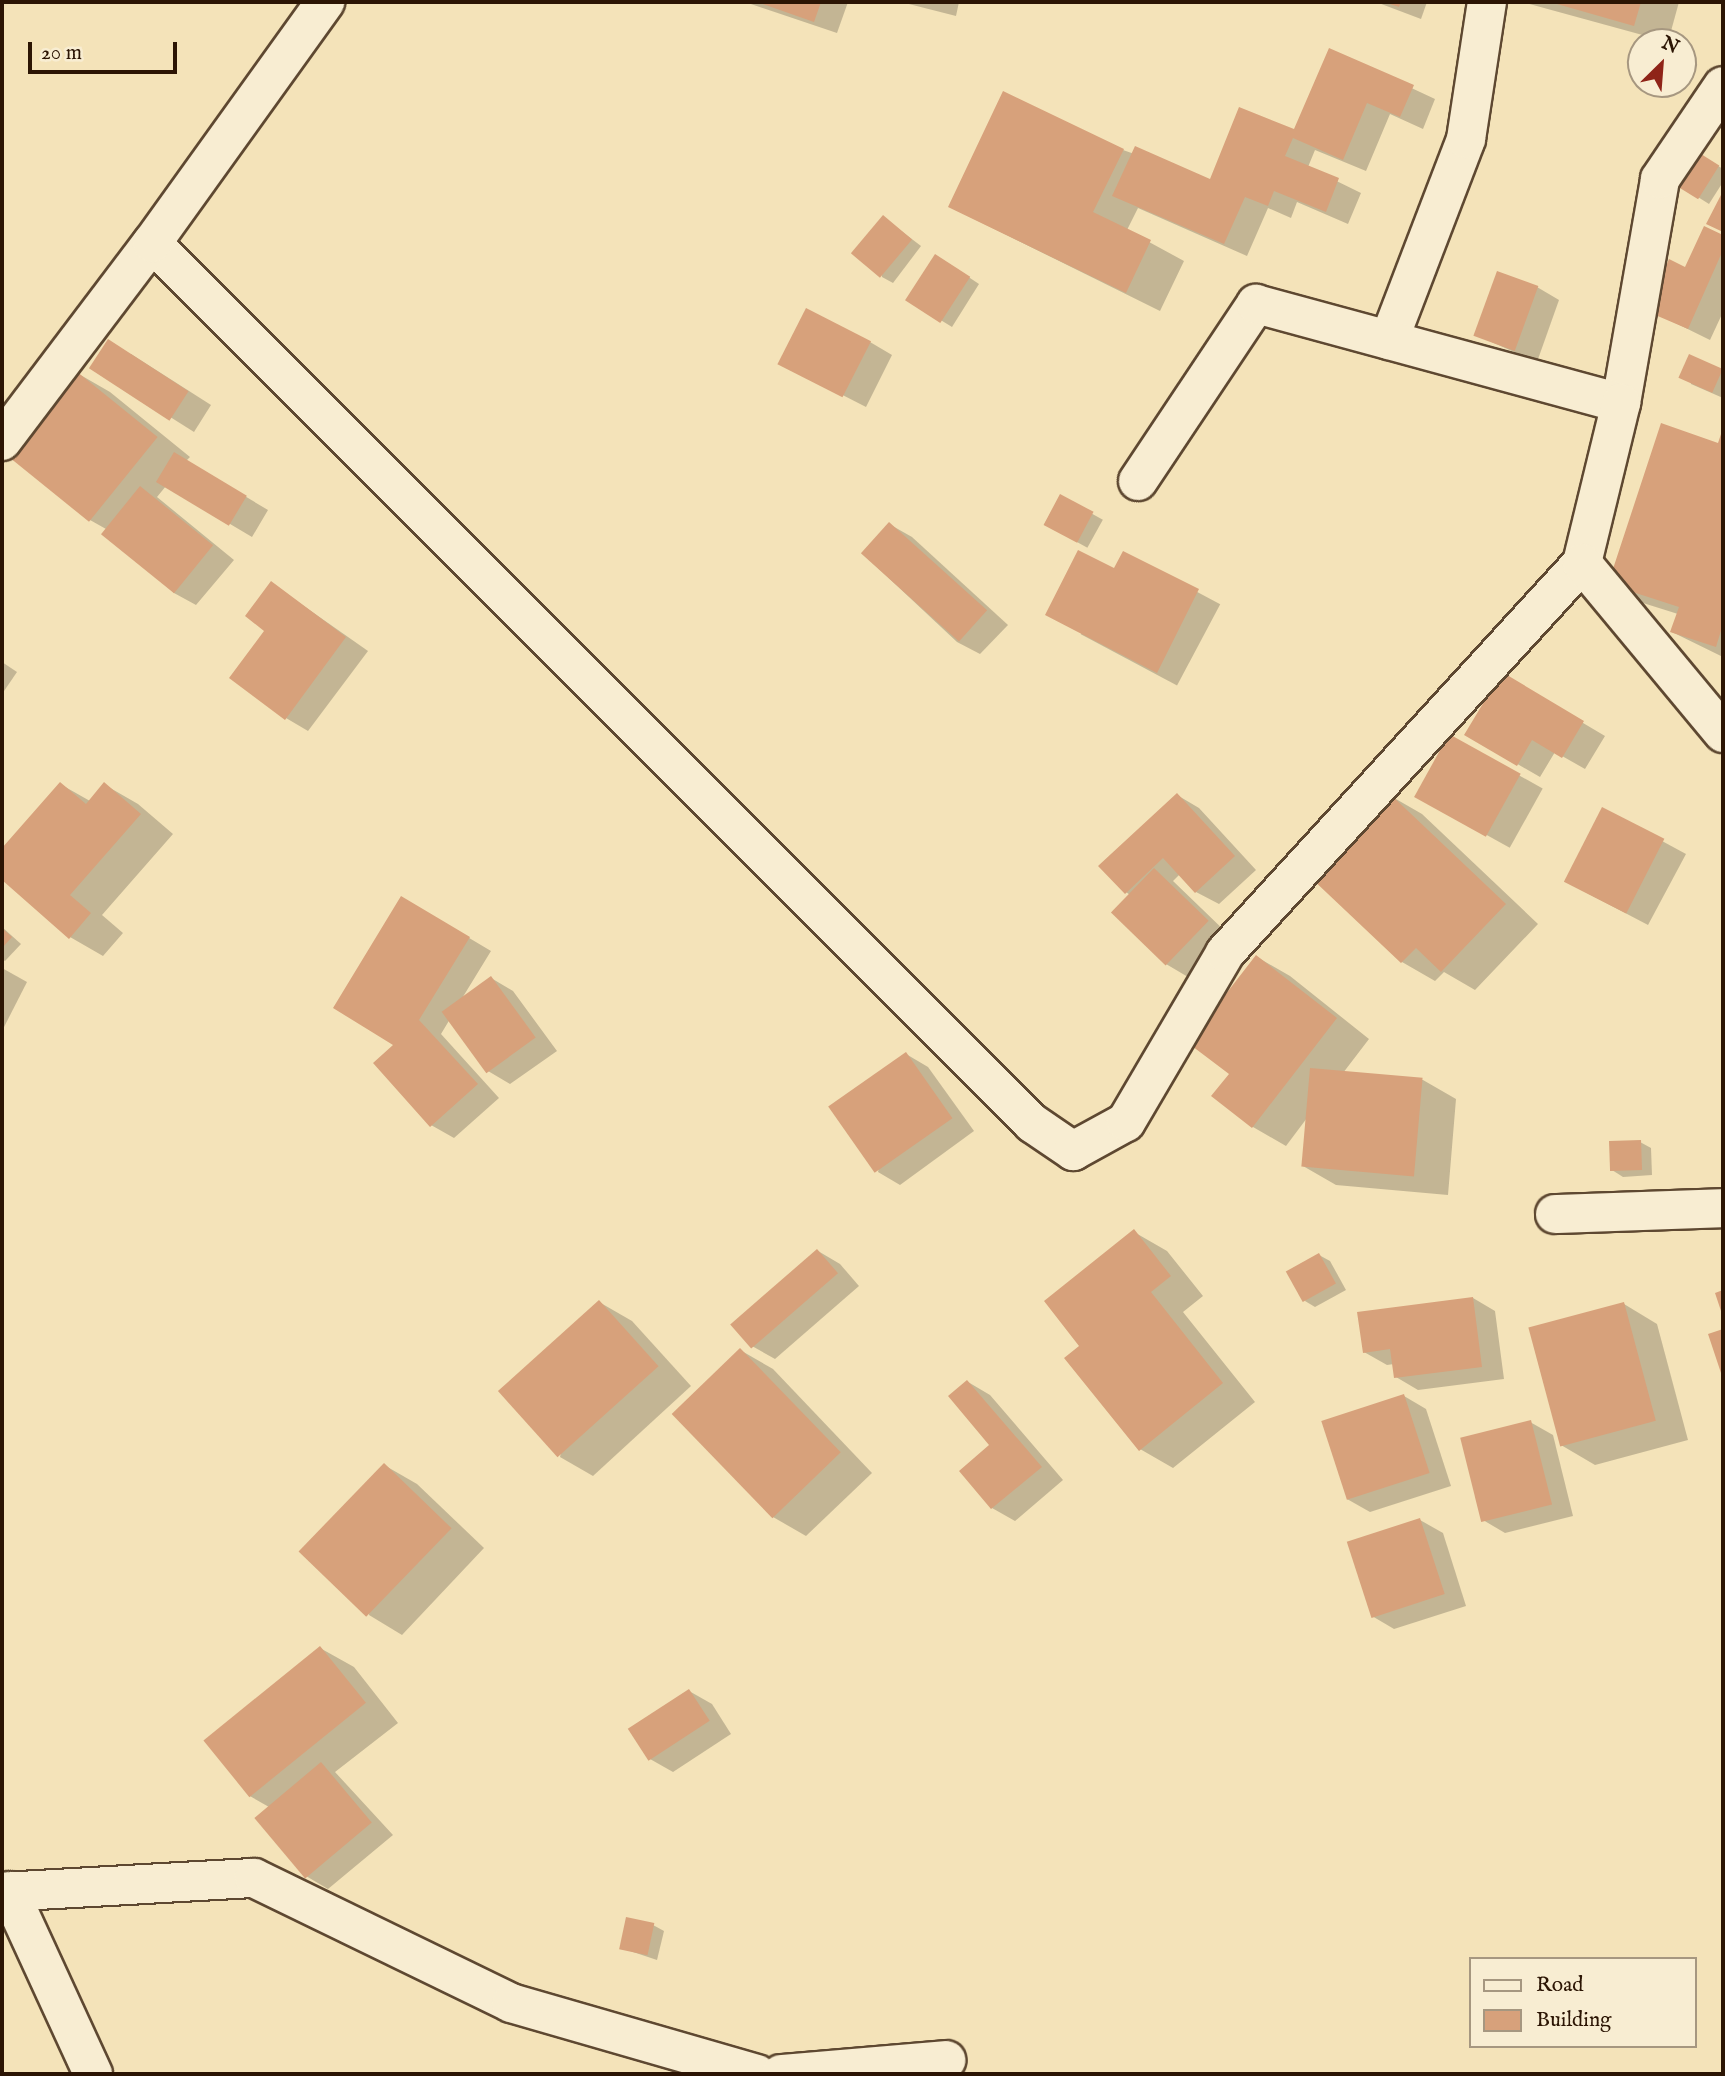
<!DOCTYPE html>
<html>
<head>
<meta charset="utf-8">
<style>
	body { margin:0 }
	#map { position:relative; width:1725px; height:2076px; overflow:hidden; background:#f4e3b9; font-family:"IM FELL English",serif }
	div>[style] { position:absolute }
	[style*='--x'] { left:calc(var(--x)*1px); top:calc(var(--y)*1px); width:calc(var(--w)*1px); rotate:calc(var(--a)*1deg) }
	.shadow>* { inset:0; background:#0003; transform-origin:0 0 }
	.building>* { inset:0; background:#d7a17b; transform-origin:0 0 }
	.roads { filter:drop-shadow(2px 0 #5e4831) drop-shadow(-2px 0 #5e4831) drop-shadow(0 2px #5e4831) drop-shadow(0 -2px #5e4831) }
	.street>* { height:38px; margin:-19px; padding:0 19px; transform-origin:19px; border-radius:19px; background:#f8edd2 }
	span { translate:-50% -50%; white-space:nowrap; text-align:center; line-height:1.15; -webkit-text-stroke:5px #f8edd2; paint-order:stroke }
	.frame { position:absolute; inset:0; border:4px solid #2c1504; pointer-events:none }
	.legend { position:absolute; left:1469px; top:1957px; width:228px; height:91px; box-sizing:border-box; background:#f8edd2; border:2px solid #a69780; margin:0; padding:9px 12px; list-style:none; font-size:21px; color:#2c1504 }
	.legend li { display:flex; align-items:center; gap:14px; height:35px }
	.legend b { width:35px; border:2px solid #a69780 }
	.north { position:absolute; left:1627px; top:28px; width:70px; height:70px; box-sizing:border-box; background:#f8edd2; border:2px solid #a69780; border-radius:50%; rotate:25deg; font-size:19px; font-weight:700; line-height:28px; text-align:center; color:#2c1504 }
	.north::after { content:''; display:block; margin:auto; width:24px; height:32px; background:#8f2418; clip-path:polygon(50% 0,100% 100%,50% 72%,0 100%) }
	.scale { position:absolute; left:28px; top:42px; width:149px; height:32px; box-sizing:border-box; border:4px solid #2c1504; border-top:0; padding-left:9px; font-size:21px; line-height:24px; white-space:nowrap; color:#2c1504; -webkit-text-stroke:5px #f8edd2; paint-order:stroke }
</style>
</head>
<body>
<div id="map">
	<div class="shadow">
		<i style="clip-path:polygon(745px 2px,848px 2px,837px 33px)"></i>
		<i style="clip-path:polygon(901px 2px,959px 2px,956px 16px)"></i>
		<i style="clip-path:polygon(1376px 2px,1427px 2px,1421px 19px)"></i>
		<i style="clip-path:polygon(1522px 2px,1679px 2px,1668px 42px)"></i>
		<i style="clip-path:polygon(1330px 50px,1435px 99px,1423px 129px,1390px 114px,1366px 171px,1315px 150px,1308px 167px,1361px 193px,1348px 224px,1297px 202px,1291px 218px,1268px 208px,1247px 256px,1138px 208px,1127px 230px,1184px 261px,1160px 311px,950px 207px,1123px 150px,1211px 181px,1295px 131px)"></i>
		<i style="clip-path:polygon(1704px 157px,1723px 169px,1723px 182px,1709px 204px,1674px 182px)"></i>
		<i style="clip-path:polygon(883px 217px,921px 246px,893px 283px,882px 277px)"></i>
		<i style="clip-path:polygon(1705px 229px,1723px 237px,1723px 312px,1710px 340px,1649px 310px,1686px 269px)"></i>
		<i style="clip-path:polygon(946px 262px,979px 284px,952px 327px,908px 300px)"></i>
		<i style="clip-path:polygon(1537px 287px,1559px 300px,1537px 362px,1476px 335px)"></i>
		<i style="clip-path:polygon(870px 342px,892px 355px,866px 407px,780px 363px)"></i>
		<i style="clip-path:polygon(131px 354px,211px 405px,194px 432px,91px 367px)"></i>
		<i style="clip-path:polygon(1690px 357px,1723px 371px,1723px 398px,1691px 384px)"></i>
		<i style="clip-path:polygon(77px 373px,110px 392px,190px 457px,186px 461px,268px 510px,252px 537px,166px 486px,157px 497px,234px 560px,196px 605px,174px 593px,106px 529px,90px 520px)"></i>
		<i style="clip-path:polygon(1723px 432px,1723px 657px,1672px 632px,1678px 614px,1643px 603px,1610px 584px,1719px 445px)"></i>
		<i style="left:1060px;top:496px;width:49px;height:32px;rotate:29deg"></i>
		<i style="clip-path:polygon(889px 524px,912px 537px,1008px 625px,980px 654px,957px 642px,862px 553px)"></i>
		<i style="left:1124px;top:553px;width:109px;height:92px;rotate:28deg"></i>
		<i style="clip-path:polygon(271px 583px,368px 651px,308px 731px,286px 718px)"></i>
		<i style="clip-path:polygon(2px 662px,17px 672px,2px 694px)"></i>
		<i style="clip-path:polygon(1502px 675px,1605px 736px,1585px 769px,1555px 752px,1540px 777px,1467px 735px)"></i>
		<i style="left:1450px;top:737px;width:106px;height:68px;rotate:29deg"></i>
		<i style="clip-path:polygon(60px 784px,90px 801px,105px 785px,138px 804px,173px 834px,102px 915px,123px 933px,103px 956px,70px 937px,2px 878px,2px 851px)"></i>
		<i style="clip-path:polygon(1177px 795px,1199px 808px,1256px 870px,1219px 904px,1196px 892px,1180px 874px,1173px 881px,1229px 935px,1188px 977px,1166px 964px,1113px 913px,1130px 895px,1126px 892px)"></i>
		<i style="clip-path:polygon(1389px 795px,1422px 814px,1538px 924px,1475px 990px,1444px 972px,1435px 981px,1402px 962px)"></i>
		<i style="clip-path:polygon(1603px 809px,1686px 854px,1648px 925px,1587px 893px)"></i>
		<i style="clip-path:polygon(402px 898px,491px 951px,461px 1000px,491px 978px,513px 991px,557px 1051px,510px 1084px,488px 1071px,450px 1019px,441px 1034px,499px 1098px,454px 1138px,431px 1125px,396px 1045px)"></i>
		<i style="clip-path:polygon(2px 927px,21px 944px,5px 961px,2px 959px)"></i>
		<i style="clip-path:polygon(1257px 957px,1290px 976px,1369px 1039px,1343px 1073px,1423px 1080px,1456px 1099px,1448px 1195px,1336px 1185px,1303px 1166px,1307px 1118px,1286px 1146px,1253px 1127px)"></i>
		<i style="clip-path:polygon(2px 968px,27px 982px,2px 1031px)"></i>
		<i style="clip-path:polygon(906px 1054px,928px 1067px,974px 1131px,900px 1185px,878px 1172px)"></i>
		<i style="clip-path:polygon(1640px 1142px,1651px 1148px,1652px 1175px,1623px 1177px,1612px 1170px)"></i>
		<i style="clip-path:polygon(1134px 1232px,1167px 1251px,1203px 1296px,1183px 1312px,1255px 1402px,1173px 1468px,1140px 1449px)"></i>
		<i style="clip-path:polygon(818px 1251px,840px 1264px,859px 1286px,775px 1359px,752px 1346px)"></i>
		<i style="clip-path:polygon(1319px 1255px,1330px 1261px,1346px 1290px,1315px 1307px,1305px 1301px)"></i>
		<i style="clip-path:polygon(1473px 1298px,1495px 1311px,1504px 1379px,1418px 1390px,1396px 1377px,1394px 1364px,1387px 1365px,1364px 1352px)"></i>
		<i style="clip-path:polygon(599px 1302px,632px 1321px,691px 1386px,593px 1476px,560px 1457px)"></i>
		<i style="clip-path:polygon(1624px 1304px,1657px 1324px,1688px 1440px,1595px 1465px,1561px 1445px)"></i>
		<i style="clip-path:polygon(740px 1350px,773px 1369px,872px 1473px,806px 1536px,773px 1517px)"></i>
		<i style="clip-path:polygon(968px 1382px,990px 1395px,1063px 1480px,1015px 1521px,992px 1508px,961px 1471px,992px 1445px)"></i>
		<i style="clip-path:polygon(1404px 1396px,1426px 1409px,1451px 1486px,1370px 1512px,1347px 1499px)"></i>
		<i style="clip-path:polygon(1530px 1422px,1553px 1435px,1573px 1516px,1505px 1533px,1483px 1520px)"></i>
		<i style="clip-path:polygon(384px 1465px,417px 1484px,484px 1548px,402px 1635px,369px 1615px)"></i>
		<i style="clip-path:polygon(1420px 1520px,1443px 1533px,1466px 1606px,1394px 1629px,1372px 1616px)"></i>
		<i style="clip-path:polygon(320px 1648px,354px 1667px,398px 1723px,335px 1772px,393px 1835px,328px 1889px,306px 1876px,269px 1807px,248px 1795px)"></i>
		<i style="clip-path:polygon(689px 1691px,712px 1704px,731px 1734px,673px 1772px,650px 1759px)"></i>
		<i style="clip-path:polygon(653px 1925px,664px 1931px,657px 1960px,621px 1948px)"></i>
	</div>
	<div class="building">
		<i style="clip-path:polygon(757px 2px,821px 2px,814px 22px)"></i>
		<i style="clip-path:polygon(1384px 2px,1401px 2px,1399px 7px)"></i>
		<i style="clip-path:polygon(1550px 2px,1641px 2px,1634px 26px)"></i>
		<i style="clip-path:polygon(1329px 48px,1414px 85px,1400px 117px,1367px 103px,1343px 160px,1293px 138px,1285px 156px,1339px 178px,1326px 212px,1274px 191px,1268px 206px,1245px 197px,1224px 244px,1112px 196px,1135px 146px,1210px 179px,1239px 107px,1294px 129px)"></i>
		<i style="clip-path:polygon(1003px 91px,1124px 149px,1093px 212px,1151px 240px,1126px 293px,948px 207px)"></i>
		<i style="left:1693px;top:149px;width:31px;height:40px;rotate:32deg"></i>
		<i style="clip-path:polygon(1723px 191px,1723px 232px,1706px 224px)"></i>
		<i style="left:883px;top:215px;width:38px;height:50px;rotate:40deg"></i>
		<i style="clip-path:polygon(1704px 226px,1723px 235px,1723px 250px,1688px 329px,1646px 311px,1669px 259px,1685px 267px)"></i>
		<i style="left:935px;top:254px;width:42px;height:55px;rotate:33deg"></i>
		<i style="left:1497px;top:271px;width:44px;height:69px;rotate:20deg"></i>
		<i style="left:806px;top:308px;width:73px;height:63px;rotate:27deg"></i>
		<i style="left:108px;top:339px;width:96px;height:35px;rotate:33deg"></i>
		<i style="left:1689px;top:354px;width:37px;height:26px;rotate:24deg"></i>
		<i style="left:76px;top:371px;width:105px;height:109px;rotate:39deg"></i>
		<i style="clip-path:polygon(1661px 423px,1718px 443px,1723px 428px,1723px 624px,1716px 647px,1670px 632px,1679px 607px,1608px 584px)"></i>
		<i style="left:174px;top:452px;width:85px;height:35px;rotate:31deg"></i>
		<i style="left:140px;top:486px;width:94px;height:62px;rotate:39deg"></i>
		<i style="left:1060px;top:494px;width:38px;height:35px;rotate:28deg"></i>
		<i style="left:889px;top:522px;width:132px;height:42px;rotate:42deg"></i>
		<i style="clip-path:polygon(1078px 550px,1114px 568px,1123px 551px,1199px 589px,1157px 673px,1045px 615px)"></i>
		<i style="clip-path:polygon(271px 581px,346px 637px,285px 720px,229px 678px,264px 631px,245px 616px)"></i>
		<i style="clip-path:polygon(1502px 672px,1584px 721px,1562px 758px,1532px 740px,1517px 766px,1464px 735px)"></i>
		<i style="left:1449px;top:734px;width:82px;height:72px;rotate:29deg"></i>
		<i style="clip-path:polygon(60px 782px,86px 804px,104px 782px,141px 814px,70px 895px,91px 913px,69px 939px,2px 880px,2px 848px)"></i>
		<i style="clip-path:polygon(1177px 793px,1235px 856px,1195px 893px,1163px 858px,1125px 894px,1098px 866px)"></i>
		<i style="clip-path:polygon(1389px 793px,1506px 904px,1441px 972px,1416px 948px,1401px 963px,1309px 876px)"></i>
		<i style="left:1602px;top:807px;width:70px;height:84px;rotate:27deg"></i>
		<i style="left:1154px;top:868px;width:76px;height:62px;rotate:44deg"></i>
		<i style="clip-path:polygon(401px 896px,470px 937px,419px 1020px,478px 1084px,430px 1127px,373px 1063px,393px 1045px,333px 1008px)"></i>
		<i style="clip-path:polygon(2px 928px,12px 937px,2px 948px)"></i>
		<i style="clip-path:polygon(1256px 955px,1337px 1018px,1252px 1128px,1211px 1096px,1229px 1074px,1188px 1043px)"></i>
		<i style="left:491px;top:976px;width:76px;height:61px;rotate:54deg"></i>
		<i style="left:906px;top:1052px;width:81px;height:95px;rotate:55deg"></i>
		<i style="left:1310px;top:1068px;width:113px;height:99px;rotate:5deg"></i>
		<i style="left:1641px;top:1140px;width:30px;height:32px;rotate:88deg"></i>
		<i style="clip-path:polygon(1134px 1229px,1171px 1276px,1151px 1292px,1223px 1383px,1139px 1451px,1064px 1358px,1079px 1346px,1044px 1301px)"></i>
		<i style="left:817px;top:1249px;width:32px;height:115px;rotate:49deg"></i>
		<i style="left:1319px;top:1253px;width:35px;height:38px;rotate:61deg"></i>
		<i style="clip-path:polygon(1723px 1290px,1723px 1317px,1715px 1293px)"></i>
		<i style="clip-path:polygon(1473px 1297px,1482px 1367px,1394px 1378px,1390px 1349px,1363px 1353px,1357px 1312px)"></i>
		<i style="left:599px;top:1300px;width:89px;height:136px;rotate:48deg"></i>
		<i style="left:1624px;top:1302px;width:123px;height:99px;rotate:75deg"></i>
		<i style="clip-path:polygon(1723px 1329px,1723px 1379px,1708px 1334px)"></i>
		<i style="left:740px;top:1348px;width:145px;height:95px;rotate:46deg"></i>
		<i style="clip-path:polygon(967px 1380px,1042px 1467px,991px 1509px,959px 1471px,989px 1445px,948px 1396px)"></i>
		<i style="left:1404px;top:1394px;width:83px;height:87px;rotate:72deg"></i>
		<i style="left:1531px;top:1420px;width:87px;height:73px;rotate:76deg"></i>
		<i style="left:384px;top:1463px;width:94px;height:123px;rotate:44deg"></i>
		<i style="left:1420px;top:1518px;width:80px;height:77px;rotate:72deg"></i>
		<i style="left:320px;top:1646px;width:73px;height:150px;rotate:51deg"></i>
		<i style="left:689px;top:1689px;width:38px;height:73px;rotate:57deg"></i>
		<i style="left:321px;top:1762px;width:79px;height:87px;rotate:50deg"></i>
		<i style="left:626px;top:1917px;width:29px;height:33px;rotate:12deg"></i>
	</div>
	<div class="roads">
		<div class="street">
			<i style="--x:152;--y:243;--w:1245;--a:45"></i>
			<i style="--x:1032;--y:1123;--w:50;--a:34.3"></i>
			<i style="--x:1073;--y:1151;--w:60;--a:-28.7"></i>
			<i style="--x:1126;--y:1122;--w:196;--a:-59.6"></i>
			<i style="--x:1225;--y:953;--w:529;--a:-47.53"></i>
			<i style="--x:1389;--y:340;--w:215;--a:-69"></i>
			<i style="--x:1466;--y:139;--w:139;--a:-81.3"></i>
			<i style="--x:1621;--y:403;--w:227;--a:-80.1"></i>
			<i style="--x:1660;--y:179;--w:112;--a:-55.9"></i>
			<i style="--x:2;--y:441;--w:248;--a:-52.9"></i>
			<i style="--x:152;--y:243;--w:297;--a:-54.3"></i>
			<i style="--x:1138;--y:481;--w:213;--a:-56.3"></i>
			<i style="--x:1256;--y:304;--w:378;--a:15.2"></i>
			<i style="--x:1621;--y:403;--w:165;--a:103.7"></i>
			<i style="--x:1582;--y:563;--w:221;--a:50.3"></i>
			<i style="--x:1555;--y:1214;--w:168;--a:-2"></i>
			<i style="--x:9;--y:1891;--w:201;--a:65.3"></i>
			<i style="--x:2;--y:1892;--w:252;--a:-3.2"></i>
			<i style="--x:254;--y:1878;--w:286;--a:25.9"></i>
			<i style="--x:511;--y:2003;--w:256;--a:16.1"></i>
			<i style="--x:781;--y:2074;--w:166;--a:-4.8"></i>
		</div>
	</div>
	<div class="frame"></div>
	<ul class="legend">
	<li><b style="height:9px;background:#f8edd2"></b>Road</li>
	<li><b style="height:19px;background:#d7a17b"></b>Building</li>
	</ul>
	<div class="north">N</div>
	<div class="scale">20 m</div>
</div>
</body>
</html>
